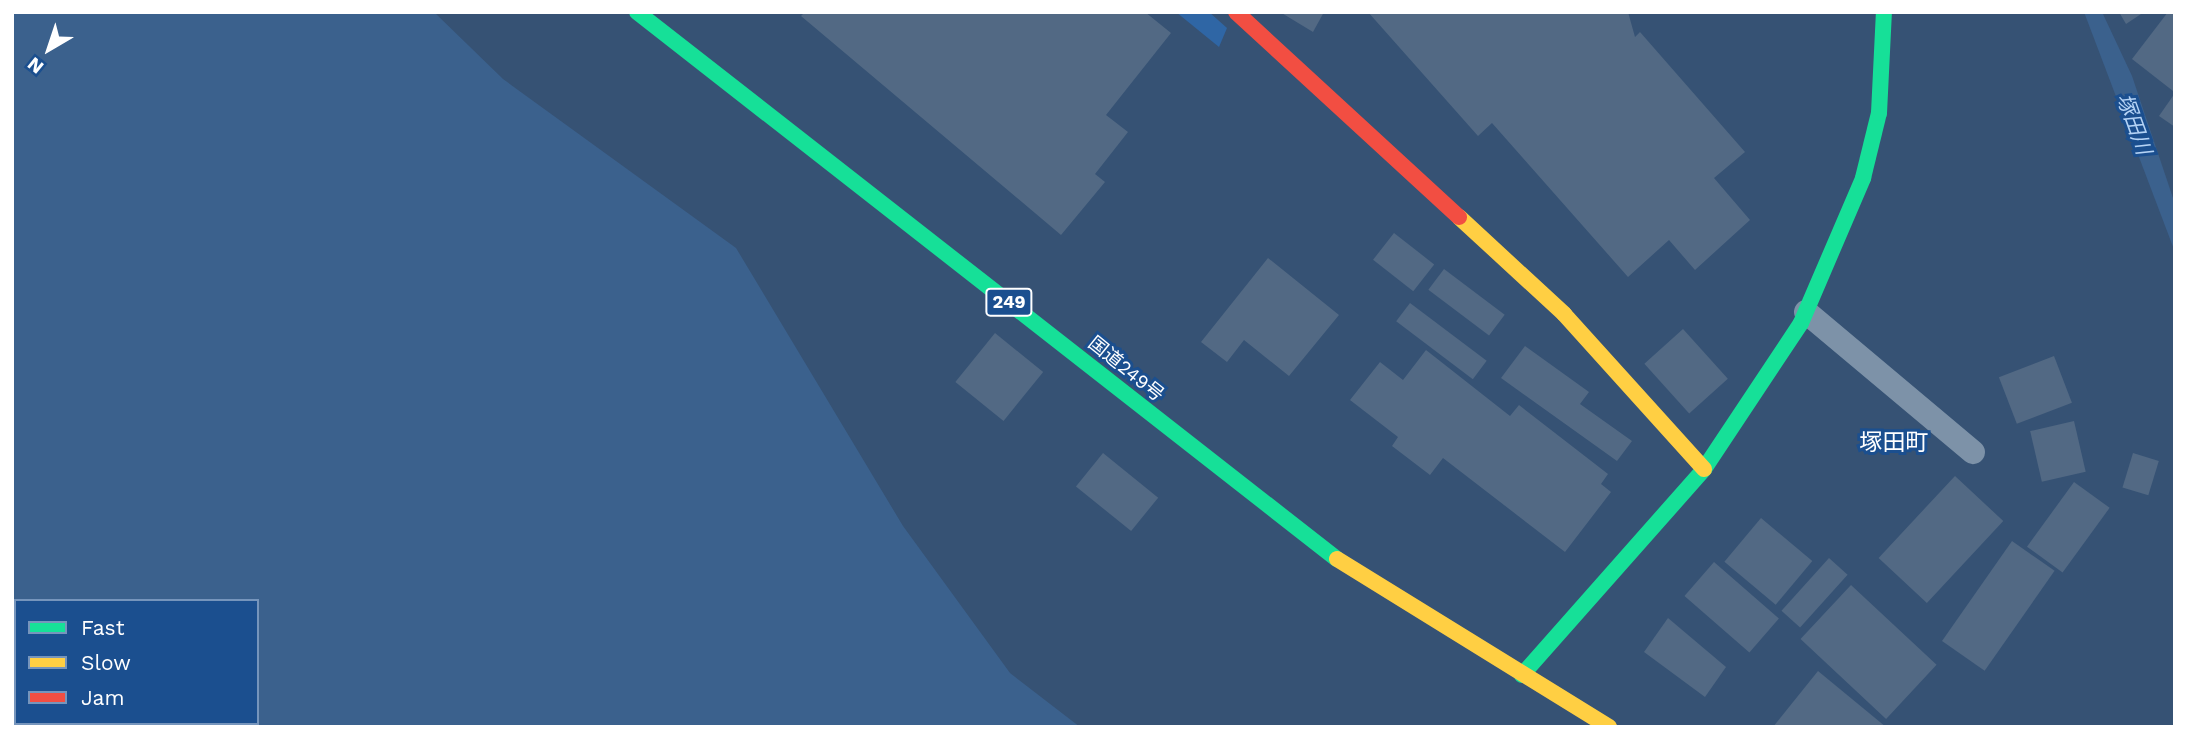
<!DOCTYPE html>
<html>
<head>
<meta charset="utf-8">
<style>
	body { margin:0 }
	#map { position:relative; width:2187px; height:739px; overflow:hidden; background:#365274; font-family:"Work Sans","Noto Sans JP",sans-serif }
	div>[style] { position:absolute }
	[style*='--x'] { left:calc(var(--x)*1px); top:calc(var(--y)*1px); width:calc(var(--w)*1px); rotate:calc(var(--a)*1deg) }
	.green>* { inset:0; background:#2f66a5 }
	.water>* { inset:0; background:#3b618d }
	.building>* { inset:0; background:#526984; transform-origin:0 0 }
	.street>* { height:24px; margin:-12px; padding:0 12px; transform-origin:12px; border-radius:12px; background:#7d92a8 }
	.fast>* { height:16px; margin:-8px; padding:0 8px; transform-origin:8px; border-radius:8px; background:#16e098 }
	.slow>* { height:16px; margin:-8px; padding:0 8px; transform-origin:8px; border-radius:8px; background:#ffcf43 }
	.jam>* { height:16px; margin:-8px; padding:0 8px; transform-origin:8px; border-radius:8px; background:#f24e42 }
	span { translate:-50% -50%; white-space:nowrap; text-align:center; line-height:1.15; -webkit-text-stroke:6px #1b4f8f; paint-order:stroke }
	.shield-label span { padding:2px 5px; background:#1b4f8f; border:2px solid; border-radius:5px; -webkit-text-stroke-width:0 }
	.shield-label { font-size:18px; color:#fff; font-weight:700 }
	.street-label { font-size:19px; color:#fff }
	.water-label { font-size:21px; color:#b5d3f5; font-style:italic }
	.quarter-label { font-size:23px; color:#fff }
	.frame { position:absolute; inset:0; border:14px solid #fff; pointer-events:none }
	.legend { position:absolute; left:14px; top:599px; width:245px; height:126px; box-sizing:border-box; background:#1b4f8f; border:2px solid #7695bc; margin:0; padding:9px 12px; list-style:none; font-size:21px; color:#fff }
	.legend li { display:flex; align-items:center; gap:14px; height:35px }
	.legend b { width:35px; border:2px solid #7695bc }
	.north { position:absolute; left:14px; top:14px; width:70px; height:70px; -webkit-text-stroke:5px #1b4f8f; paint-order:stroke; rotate:219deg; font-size:19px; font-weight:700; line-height:28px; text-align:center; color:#fff }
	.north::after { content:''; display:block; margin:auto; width:24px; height:32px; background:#fff; clip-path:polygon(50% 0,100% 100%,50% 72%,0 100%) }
</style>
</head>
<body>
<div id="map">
	<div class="green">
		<i style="clip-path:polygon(1176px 12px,1209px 12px,1227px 28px,1219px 47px)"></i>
	</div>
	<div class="water">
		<i style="clip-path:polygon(evenodd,12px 12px,434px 12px,503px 79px,736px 248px,903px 526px,1010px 673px,1080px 727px,12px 727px,12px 12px,16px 601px,257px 601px,257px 723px,16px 723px,16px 601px)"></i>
		<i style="clip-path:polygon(2084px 12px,2102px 12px,2132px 76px,2175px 204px,2175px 252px)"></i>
	</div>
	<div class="building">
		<i style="clip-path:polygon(805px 12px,1145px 12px,1171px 33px,1106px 115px,1128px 132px,1095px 174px,1105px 182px,1061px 235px,801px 16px)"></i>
		<i style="clip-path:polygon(1280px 12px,1324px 12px,1313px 32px)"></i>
		<i style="clip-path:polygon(1368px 12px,1628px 12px,1635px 37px,1640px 32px,1745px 152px,1714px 178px,1750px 220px,1695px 270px,1669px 240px,1628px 277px,1492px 123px,1478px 136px)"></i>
		<i style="clip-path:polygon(2119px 12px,2144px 12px,2126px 24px)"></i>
		<i style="clip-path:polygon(2168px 12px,2175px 12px,2173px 91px,2132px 59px)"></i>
		<i style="clip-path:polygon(2175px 93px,2175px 127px,2159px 116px)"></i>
		<i style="left:1394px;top:233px;width:51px;height:34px;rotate:38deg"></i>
		<i style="clip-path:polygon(1268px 258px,1339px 315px,1289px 376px,1244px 340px,1227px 362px,1201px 342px)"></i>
		<i style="left:1444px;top:269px;width:76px;height:26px;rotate:37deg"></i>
		<i style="left:1410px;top:303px;width:96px;height:23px;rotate:37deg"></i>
		<i style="left:1683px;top:329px;width:67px;height:52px;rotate:48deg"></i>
		<i style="left:995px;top:333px;width:62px;height:63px;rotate:39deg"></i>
		<i style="clip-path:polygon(1525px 346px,1589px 392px,1580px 404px,1632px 441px,1617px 461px,1501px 378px)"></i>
		<i style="clip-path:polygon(1426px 350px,1510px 416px,1519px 405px,1608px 474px,1601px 484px,1611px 492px,1565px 552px,1443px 458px,1430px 475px,1392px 446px,1398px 437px,1350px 400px,1380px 362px,1403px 380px)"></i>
		<i style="left:2054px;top:356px;width:50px;height:59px;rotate:69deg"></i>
		<i style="left:2074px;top:421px;width:52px;height:45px;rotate:77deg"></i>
		<i style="left:1103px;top:453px;width:71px;height:43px;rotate:39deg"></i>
		<i style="left:2133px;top:453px;width:27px;height:36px;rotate:17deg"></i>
		<i style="left:1955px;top:476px;width:66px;height:112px;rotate:43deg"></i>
		<i style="left:2074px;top:482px;width:44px;height:80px;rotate:36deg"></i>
		<i style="left:1761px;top:518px;width:67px;height:57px;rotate:40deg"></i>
		<i style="left:2012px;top:541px;width:52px;height:122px;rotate:35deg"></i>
		<i style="left:1829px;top:558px;width:25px;height:71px;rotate:42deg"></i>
		<i style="left:1714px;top:562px;width:86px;height:45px;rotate:41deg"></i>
		<i style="left:1851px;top:585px;width:117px;height:74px;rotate:43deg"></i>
		<i style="clip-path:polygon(1668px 618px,1726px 667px,1705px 697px,1644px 652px)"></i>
		<i style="clip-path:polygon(1818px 671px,1886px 727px,1773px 727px)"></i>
	</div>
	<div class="street">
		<i style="--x:1806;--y:312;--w:218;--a:40"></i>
	</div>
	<div class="fast">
		<i style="--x:637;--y:12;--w:888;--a:38.01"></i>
		<i style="--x:1522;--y:675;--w:275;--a:-48.5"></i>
		<i style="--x:1704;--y:469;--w:175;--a:-56.4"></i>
		<i style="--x:1801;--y:323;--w:158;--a:-66.8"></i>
		<i style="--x:1863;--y:178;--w:67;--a:-76.2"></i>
		<i style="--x:1879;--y:113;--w:101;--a:-87.2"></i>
	</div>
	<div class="slow">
		<i style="--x:1459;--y:217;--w:143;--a:42.7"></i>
		<i style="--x:1564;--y:314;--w:209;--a:47.9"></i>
		<i style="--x:1337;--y:559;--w:320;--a:31.7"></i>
	</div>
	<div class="jam">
		<i style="--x:1236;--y:12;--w:303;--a:42.6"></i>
	</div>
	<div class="shield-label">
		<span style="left:1009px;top:302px">249</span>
	</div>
	<div class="street-label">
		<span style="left:1126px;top:369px;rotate:39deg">国道249号</span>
	</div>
	<div class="water-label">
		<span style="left:2134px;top:124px;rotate:70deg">塚田川</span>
	</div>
	<div class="quarter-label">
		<span style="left:1894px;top:443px">塚田町</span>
	</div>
	<div class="frame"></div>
	<ul class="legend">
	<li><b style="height:9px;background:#16e098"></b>Fast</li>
	<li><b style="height:9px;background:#ffcf43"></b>Slow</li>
	<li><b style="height:9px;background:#f24e42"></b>Jam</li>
	</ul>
	<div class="north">N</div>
</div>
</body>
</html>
